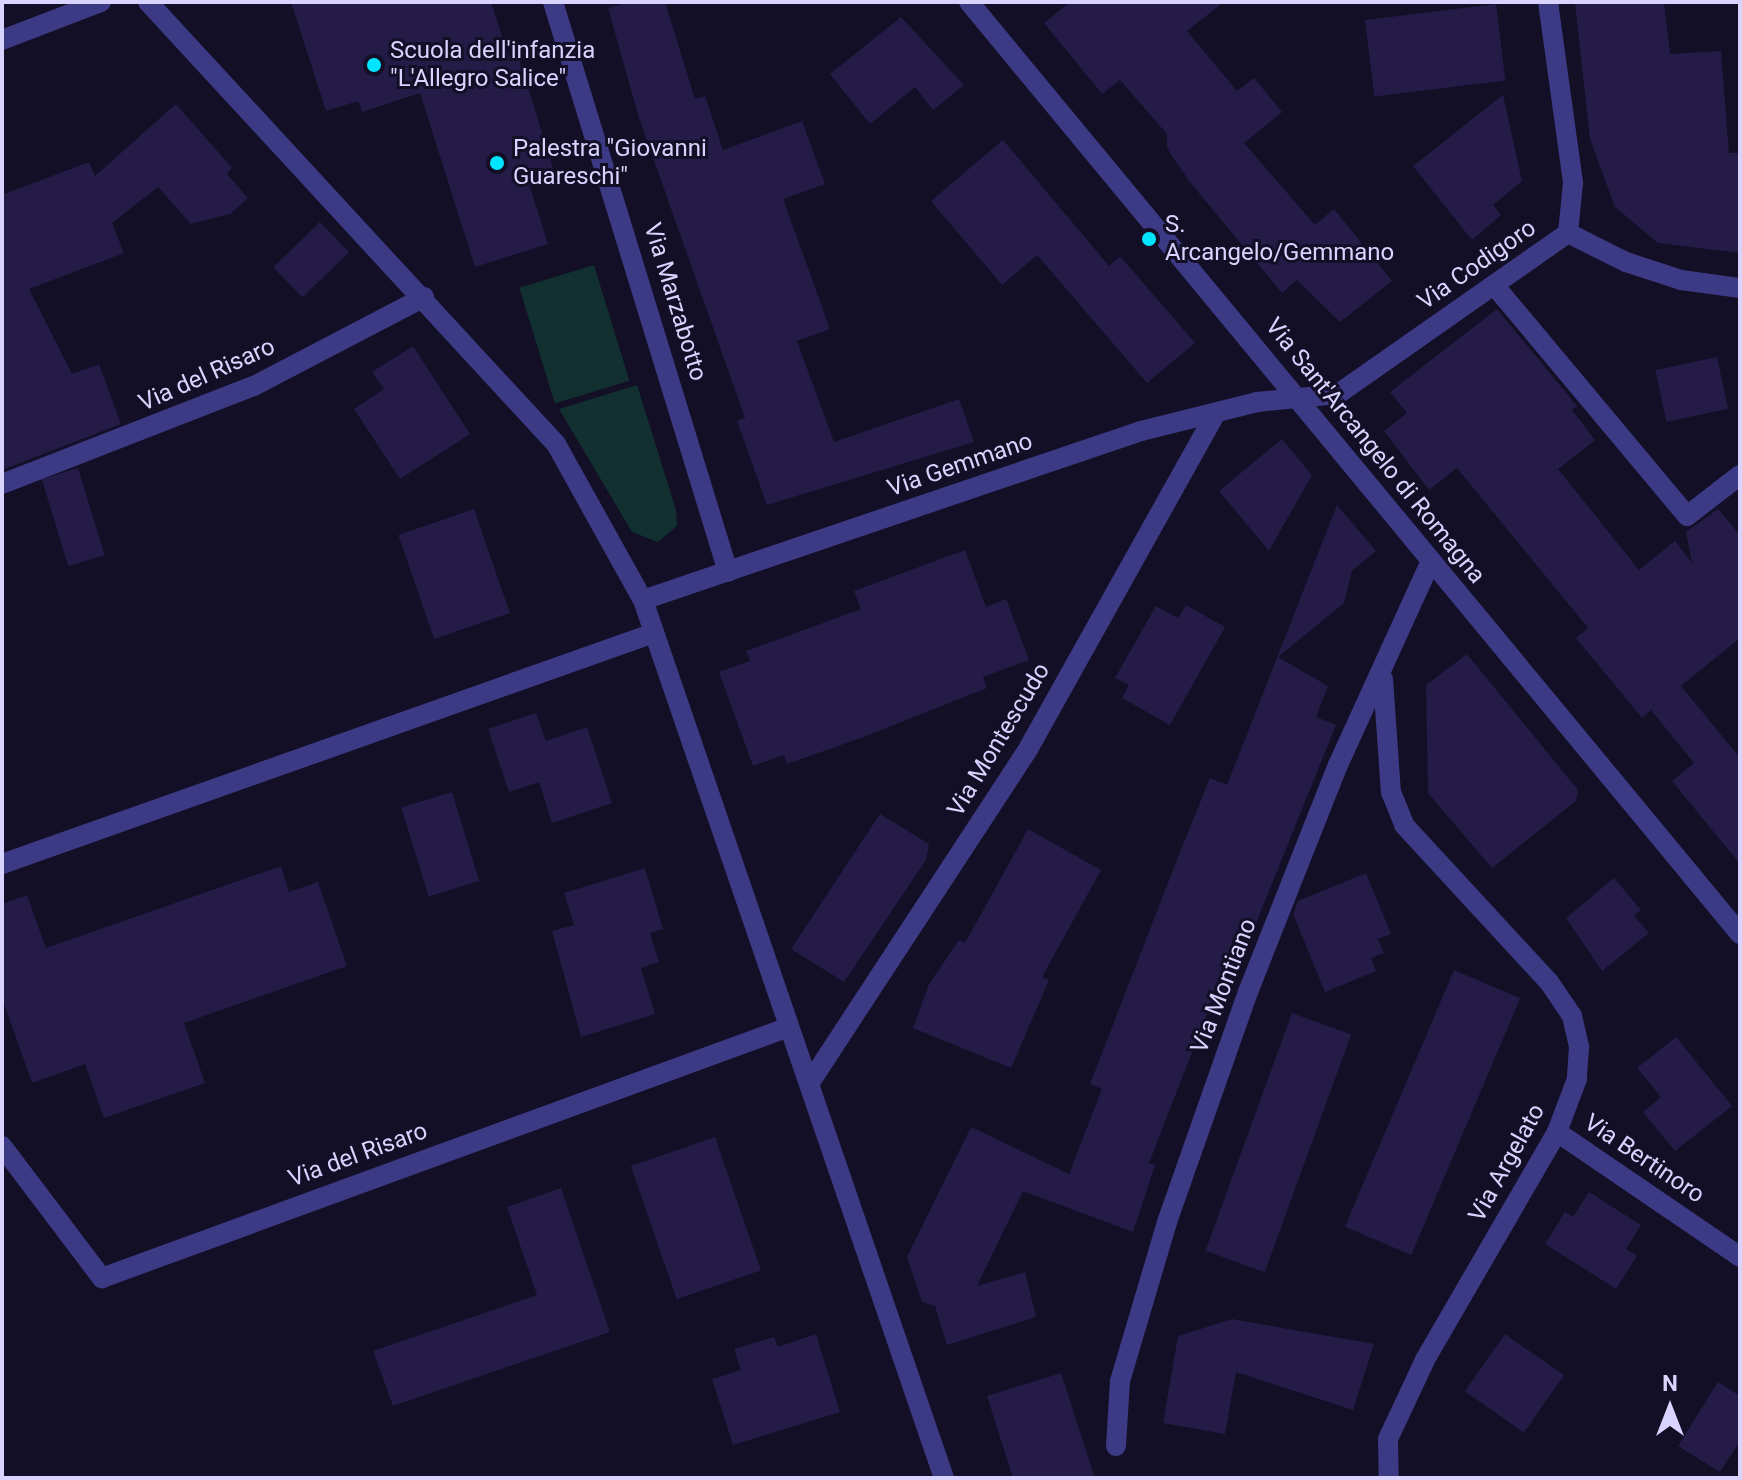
<!DOCTYPE html>
<style>
body{margin:0}
#map{position:relative;width:1742px;height:1480px;overflow:hidden;background:#130f26;font-family:Roboto,sans-serif}
div>[style]{position:absolute}
.green>*{inset:0;background:#12302f;transform-origin:0 0}
.building>*{inset:0;background:#241b47;transform-origin:0 0}
.service>*{height:20px;margin:-10px;padding:0 10px;transform-origin:10px;border-radius:10px;background:#3d3a85}
.minor>*{height:20px;margin:-10px;padding:0 10px;transform-origin:10px;border-radius:10px;background:#3d3a85}
.dots>*{width:22px;height:22px;translate:-50% -50%;box-sizing:border-box;border:4px solid #130f26;border-radius:50%}
span{translate:-50% -50%;white-space:nowrap;text-align:center;line-height:1.15;-webkit-text-stroke:6px #130f26;paint-order:stroke}
.poi-label{font-size:24px;color:#d9d4ff}
.left{translate:0 -50%;text-align:left}
.street-label{font-size:24px;color:#d9d4ff}
.frame{position:absolute;inset:0;border:4px solid #d9d4ff;pointer-events:none}
.north{position:absolute;left:1630px;top:1368px;width:80px;height:80px;-webkit-text-stroke:6px #130f26;paint-order:stroke;rotate:0deg;font-size:22px;font-weight:700;line-height:32px;text-align:center;color:#d9d4ff}
.north::after{content:'';display:block;margin:auto;width:28px;height:36px;background:#d9d4ff;clip-path:polygon(50% 0,100% 100%,50% 72%,0 100%)}
</style>
<div id="map">
<div class="green">
<div style="left:594px;top:265px;width:121px;height:78px;rotate:73deg"></div>
<div style="clip-path:polygon(637px 385px,676px 510px,677px 526px,658px 542px,632px 532px,559px 409px)"></div>
</div>
<div class="building">
<div style="clip-path:polygon(291px 2px,491px 2px,508px 55px,517px 52px,556px 178px,530px 187px,548px 244px,475px 267px,420px 93px,362px 112px,358px 101px,326px 111px)"></div>
<div style="clip-path:polygon(629px 2px,665px 2px,695px 99px,705px 96px,723px 150px,802px 121px,825px 184px,783px 199px,830px 329px,797px 341px,834px 442px,959px 399px,974px 442px,767px 505px,737px 421px,745px 418px,639px 118px,608px 8px)"></div>
<div style="clip-path:polygon(1070px 2px,1224px 2px,1187px 31px,1237px 91px,1254px 78px,1282px 112px,1244px 143px,1315px 225px,1334px 209px,1392px 281px,1340px 322px,1297px 280px,1282px 293px,1189px 181px,1167px 148px,1167px 134px,1120px 80px,1102px 94px,1044px 23px)"></div>
<div style="clip-path:polygon(1575px 2px,1664px 2px,1670px 54px,1721px 51px,1729px 153px,1740px 153px,1740px 253px,1658px 243px,1615px 207px,1590px 139px)"></div>
<div style="left:1496px;top:4px;width:77px;height:132px;rotate:83deg"></div>
<div style="clip-path:polygon(901px 17px,964px 85px,933px 110px,915px 87px,870px 124px,830px 74px)"></div>
<div style="clip-path:polygon(1503px 95px,1522px 181px,1493px 205px,1501px 215px,1472px 240px,1413px 166px)"></div>
<div style="clip-path:polygon(176px 104px,232px 168px,227px 174px,248px 198px,230px 214px,191px 224px,158px 187px,112px 223px,124px 253px,29px 289px,72px 374px,99px 364px,121px 424px,2px 470px,2px 195px,89px 162px,95px 176px)"></div>
<div style="clip-path:polygon(1003px 140px,1109px 266px,1120px 256px,1195px 343px,1147px 383px,1037px 255px,1002px 285px,931px 201px)"></div>
<div style="left:320px;top:222px;width:42px;height:65px;rotate:46deg"></div>
<div style="clip-path:polygon(1497px 309px,1577px 406px,1572px 410px,1595px 440px,1558px 469px,1639px 570px,1675px 541px,1692px 563px,1686px 532px,1718px 509px,1740px 535px,1740px 638px,1681px 686px,1740px 758px,1740px 864px,1672px 781px,1694px 763px,1651px 710px,1642px 718px,1576px 638px,1588px 628px,1457px 468px,1429px 490px,1384px 431px,1407px 413px,1390px 392px)"></div>
<div style="clip-path:polygon(413px 346px,470px 434px,400px 479px,354px 409px,384px 389px,372px 372px)"></div>
<div style="left:1717px;top:357px;width:53px;height:63px;rotate:78deg"></div>
<div style="clip-path:polygon(1282px 439px,1312px 475px,1269px 551px,1219px 491px)"></div>
<div style="left:78px;top:468px;width:91px;height:38px;rotate:73deg"></div>
<div style="clip-path:polygon(1337px 505px,1376px 551px,1352px 571px,1344px 603px,1278px 657px,1328px 686px,1316px 717px,1336px 725px,1223px 1005px,1212px 1001px,1149px 1163px,1155px 1165px,1133px 1232px,1023px 1191px,977px 1286px,1025px 1272px,1036px 1317px,947px 1345px,935px 1306px,922px 1302px,907px 1257px,971px 1127px,1069px 1174px,1102px 1089px,1090px 1084px,1178px 857px,1210px 778px,1227px 785px)"></div>
<div style="left:474px;top:509px;width:110px;height:80px;rotate:71deg"></div>
<div style="clip-path:polygon(965px 550px,986px 607px,1006px 599px,1029px 660px,983px 677px,987px 688px,861px 738px,787px 764px,784px 755px,753px 766px,719px 672px,750px 661px,746px 651px,861px 609px,854px 591px)"></div>
<div style="clip-path:polygon(1186px 605px,1225px 627px,1170px 725px,1122px 698px,1129px 685px,1115px 678px,1156px 606px,1178px 618px)"></div>
<div style="clip-path:polygon(1467px 654px,1578px 790px,1576px 801px,1492px 868px,1428px 793px,1426px 685px)"></div>
<div style="clip-path:polygon(536px 713px,546px 741px,587px 727px,612px 803px,552px 823px,539px 782px,509px 792px,488px 729px)"></div>
<div style="left:452px;top:792px;width:93px;height:53px;rotate:73deg"></div>
<div style="clip-path:polygon(880px 814px,929px 844px,926px 860px,844px 982px,791px 949px)"></div>
<div style="clip-path:polygon(1028px 829px,1101px 870px,1042px 977px,1049px 980px,1011px 1068px,913px 1028px,929px 984px,959px 940px,965px 943px)"></div>
<div style="clip-path:polygon(281px 866px,289px 892px,318px 882px,347px 966px,184px 1023px,205px 1083px,104px 1118px,85px 1064px,32px 1083px,2px 998px,2px 904px,27px 895px,46px 948px)"></div>
<div style="clip-path:polygon(645px 868px,663px 929px,650px 933px,659px 962px,641px 968px,655px 1014px,581px 1037px,552px 931px,574px 925px,564px 893px)"></div>
<div style="clip-path:polygon(1366px 873px,1391px 934px,1378px 939px,1384px 953px,1371px 958px,1376px 971px,1325px 992px,1293px 914px,1298px 901px)"></div>
<div style="clip-path:polygon(1614px 878px,1641px 910px,1634px 916px,1649px 933px,1602px 971px,1566px 918px)"></div>
<div style="left:1454px;top:970px;width:72px;height:279px;rotate:23deg"></div>
<div style="left:1292px;top:1013px;width:63px;height:253px;rotate:20deg"></div>
<div style="clip-path:polygon(1676px 1037px,1732px 1106px,1675px 1151px,1643px 1112px,1661px 1097px,1637px 1068px)"></div>
<div style="left:715px;top:1137px;width:141px;height:89px;rotate:71deg"></div>
<div style="clip-path:polygon(561px 1188px,610px 1332px,393px 1406px,373px 1351px,537px 1295px,507px 1207px)"></div>
<div style="clip-path:polygon(1589px 1192px,1641px 1225px,1626px 1249px,1637px 1256px,1616px 1289px,1545px 1244px,1565px 1212px,1573px 1217px)"></div>
<div style="clip-path:polygon(1232px 1319px,1374px 1344px,1353px 1410px,1236px 1372px,1225px 1434px,1163px 1423px,1178px 1336px)"></div>
<div style="clip-path:polygon(816px 1334px,840px 1412px,733px 1445px,712px 1379px,741px 1370px,734px 1349px,774px 1337px,778px 1347px)"></div>
<div style="left:1505px;top:1334px;width:72px;height:70px;rotate:35deg"></div>
<div style="clip-path:polygon(1061px 1373px,1095px 1478px,1013px 1478px,987px 1396px)"></div>
<div style="clip-path:polygon(1718px 1382px,1740px 1396px,1740px 1441px,1720px 1472px,1678px 1446px)"></div>
</div>
<div class="service">
<div style="left:2px;top:40px;width:106px;rotate:-21deg"></div>
</div>
<div class="minor">
<div style="left:148px;top:2px;width:602px;rotate:47.29deg"></div>
<div style="left:556px;top:444px;width:179px;rotate:60.9deg"></div>
<div style="left:643px;top:600px;width:928px;rotate:71.08deg"></div>
<div style="left:553px;top:2px;width:596px;rotate:72.93deg"></div>
<div style="left:969px;top:2px;width:1210px;rotate:50.4deg"></div>
<div style="left:1548px;top:2px;width:183px;rotate:82.1deg"></div>
<div style="left:1573px;top:183px;width:50px;rotate:95.7deg"></div>
<div style="left:1494px;top:285px;width:301px;rotate:50.1deg"></div>
<div style="left:1687px;top:516px;width:67px;rotate:-37.7deg"></div>
<div style="left:2px;top:484px;width:270px;rotate:-21.3deg"></div>
<div style="left:254px;top:386px;width:192px;rotate:-27.6deg"></div>
<div style="left:643px;top:600px;width:526px;rotate:-18.75deg"></div>
<div style="left:1141px;top:431px;width:120px;rotate:-14deg"></div>
<div style="left:1257px;top:402px;width:81px;rotate:-5.6deg"></div>
<div style="left:1338px;top:394px;width:281px;rotate:-35deg"></div>
<div style="left:1568px;top:233px;width:65px;rotate:26.6deg"></div>
<div style="left:1626px;top:262px;width:58px;rotate:18.1deg"></div>
<div style="left:1681px;top:280px;width:60px;rotate:7.7deg"></div>
<div style="left:1383px;top:679px;width:113px;rotate:86deg"></div>
<div style="left:1391px;top:792px;width:35px;rotate:68deg"></div>
<div style="left:1404px;top:825px;width:214px;rotate:47.3deg"></div>
<div style="left:1549px;top:982px;width:41px;rotate:55.9deg"></div>
<div style="left:1572px;top:1016px;width:32px;rotate:77deg"></div>
<div style="left:1579px;top:1047px;width:32px;rotate:94deg"></div>
<div style="left:1577px;top:1079px;width:57px;rotate:110.7deg"></div>
<div style="left:1557px;top:1132px;width:263px;rotate:120.1deg"></div>
<div style="left:1425px;top:1360px;width:87px;rotate:115.1deg"></div>
<div style="left:1388px;top:1439px;width:39px;rotate:89deg"></div>
<div style="left:2px;top:864px;width:692px;rotate:-19.51deg"></div>
<div style="left:809px;top:1084px;width:398px;rotate:-56.8deg"></div>
<div style="left:1027px;top:751px;width:387px;rotate:-60.8deg"></div>
<div style="left:1557px;top:1132px;width:222px;rotate:34.3deg"></div>
<div style="left:2px;top:1146px;width:166px;rotate:52.9deg"></div>
<div style="left:102px;top:1278px;width:731px;rotate:-20.07deg"></div>
<div style="left:1116px;top:1446px;width:65px;rotate:-86.5deg"></div>
<div style="left:1120px;top:1381px;width:166px;rotate:-73.5deg"></div>
<div style="left:1167px;top:1222px;width:244px;rotate:-70.6deg"></div>
<div style="left:1248px;top:992px;width:244px;rotate:-68.4deg"></div>
<div style="left:1338px;top:765px;width:224px;rotate:-65.5deg"></div>
</div>
<div class="dots">
<div style="left:374px;top:65px;background:#00e5ff"></div>
<div style="left:497px;top:163px;background:#00e5ff"></div>
<div style="left:1149px;top:239px;background:#00e5ff"></div>
</div>
<div class="poi-label">
<span class="left" style="left:390px;top:65px">Scuola dell'infanzia<br>"L'Allegro Salice"</span>
<span class="left" style="left:513px;top:163px">Palestra "Giovanni<br>Guareschi"</span>
<span class="left" style="left:1165px;top:239px">S.<br>Arcangelo/Gemmano</span>
</div>
<div class="street-label">
<span style="left:1477px;top:265px;rotate:-35deg">Via Codigoro</span>
<span style="left:675px;top:302px;rotate:73deg">Via Marzabotto</span>
<span style="left:207px;top:375px;rotate:-24deg">Via del Risaro</span>
<span style="left:1375px;top:451px;rotate:51deg">Via Sant'Arcangelo di Romagna</span>
<span style="left:960px;top:465px;rotate:-19deg">Via Gemmano</span>
<span style="left:999px;top:740px;rotate:-59deg">Via Montescudo</span>
<span style="left:1224px;top:986px;rotate:-69deg">Via Montiano</span>
<span style="left:358px;top:1155px;rotate:-20deg">Via del Risaro</span>
<span style="left:1644px;top:1159px;rotate:34deg">Via Bertinoro</span>
<span style="left:1507px;top:1163px;rotate:-61deg">Via Argelato</span>
</div>
<div class="frame"></div>
<div class="north">N</div>
</div>
